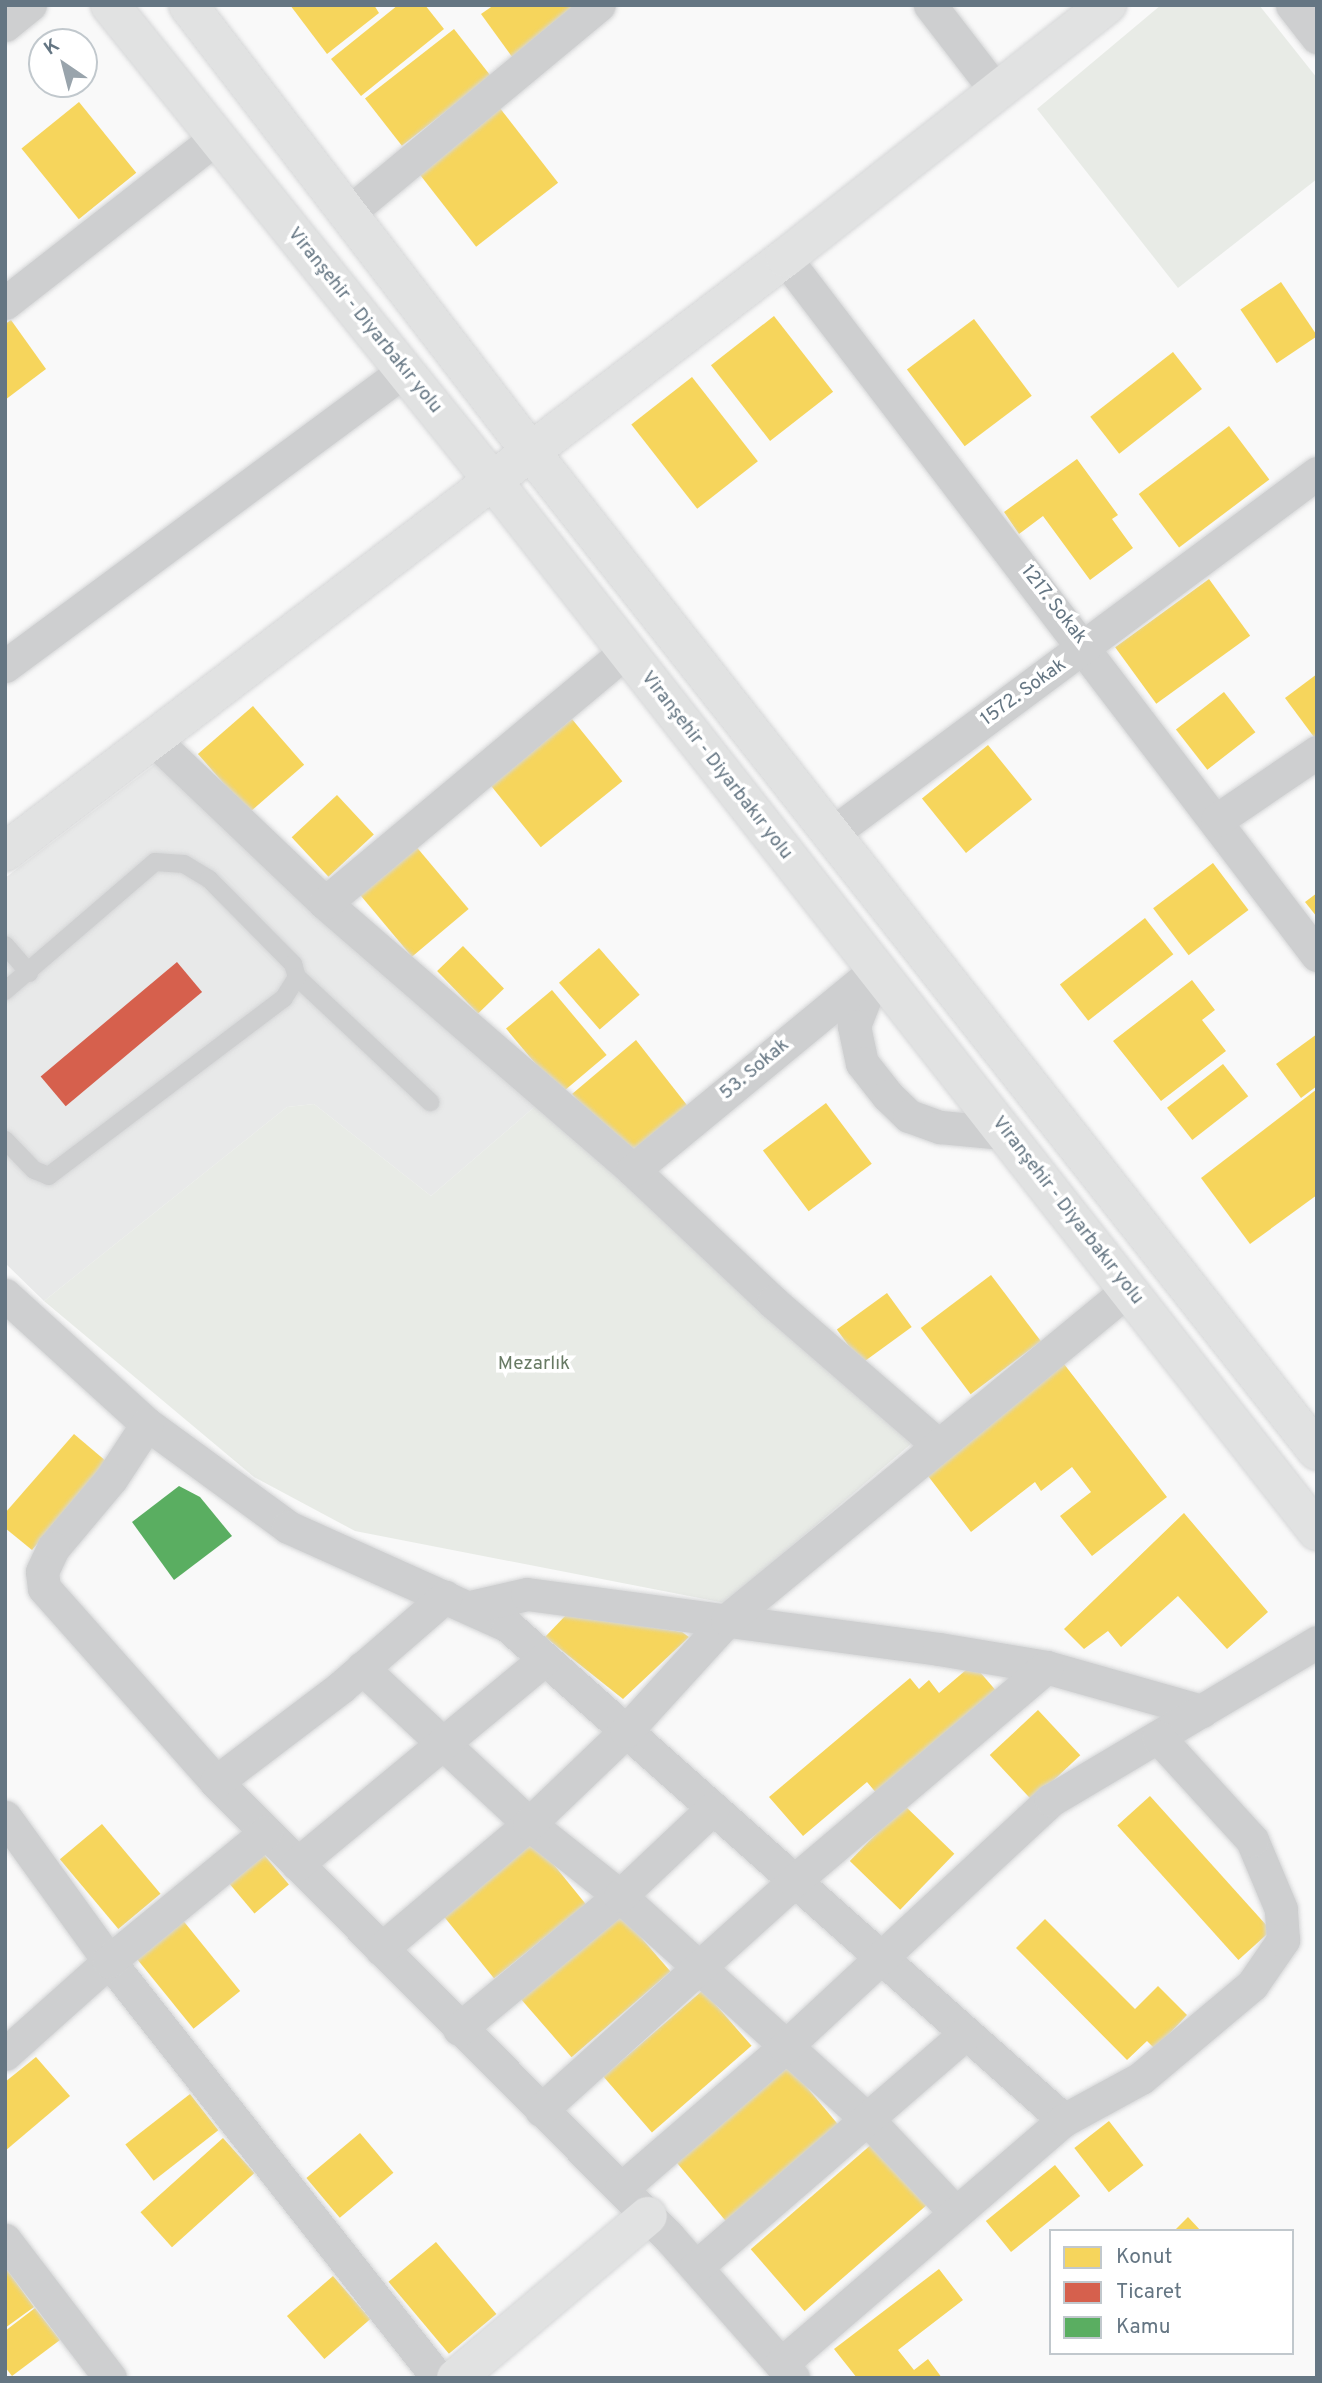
<!DOCTYPE html>
<meta charset="utf-8">
<style>
body{margin:0}
#map{position:relative;width:1322px;height:2383px;overflow:hidden;background:#f9f9f9;font-family:Overpass,sans-serif}
div>[style]{position:absolute}
.built>*{inset:0;background:#e8e9e9}
.green>*{inset:0;background:#e8ebe6}
.homes>*{inset:0;background:#f6d55c;transform-origin:0 0}
.shops>*{inset:0;background:#d6604d;transform-origin:0 0}
.public>*{inset:0;background:#5aae61}
.roads{filter:drop-shadow(0 0 2px #d5d6d7) drop-shadow(0 0 2px #d5d6d7)}
.lane>*{height:18px;margin:-9px;padding:0 9px;transform-origin:9px;border-radius:9px;background:#cecfd0}
.street>*{height:33px;margin:-16.5px;padding:0 16.5px;transform-origin:16.5px;border-radius:16.5px;background:#cecfd0}
.secondary>*{height:38px;margin:-19px;padding:0 19px;transform-origin:19px;border-radius:19px;background:#e1e2e2}
span{translate:-50% -50%;white-space:nowrap;text-align:center;line-height:1.15;-webkit-text-stroke:7px #fff;paint-order:stroke}
.street-label{font-size:19px;color:#657683}
.park-label{font-size:19px;color:#687a64}
.frame{position:absolute;inset:0;border:7px solid #657683;pointer-events:none}
.legend{position:absolute;left:1049px;top:2229px;width:245px;height:126px;box-sizing:border-box;background:#fff;border:2px solid #c1c8cd;margin:0;padding:9px 12px;list-style:none;font-size:21px;color:#657683}
.legend li{display:flex;align-items:center;gap:14px;height:35px}
.legend b{width:35px;border:2px solid #c1c8cd}
.north{position:absolute;left:28px;top:28px;width:70px;height:70px;box-sizing:border-box;background:#fff;border:2px solid #c1c8cd;border-radius:50%;rotate:325deg;font-size:19px;font-weight:700;line-height:28px;text-align:center;color:#657683}
.north::after{content:'';display:block;margin:auto;width:24px;height:32px;background:#99a4ac;clip-path:polygon(50% 0,100% 100%,50% 72%,0 100%)}
</style>
<div id="map">
<div class="built">
<div style="clip-path:polygon(158px 762px,539px 1103px,431px 1196px,314px 1104px,287px 1107px,44px 1301px,5px 1263px,5px 878px)"></div>
</div>
<div class="green">
<div style="clip-path:polygon(1161px 5px,1259px 5px,1317px 78px,1317px 179px,1178px 288px,1037px 109px)"></div>
<div style="clip-path:polygon(539px 1103px,912px 1443px,725px 1603px,355px 1531px,254px 1477px,44px 1301px,287px 1107px,314px 1104px,431px 1196px)"></div>
</div>
<div class="homes">
<div style="clip-path:polygon(290px 5px,374px 5px,379px 13px,327px 54px)"></div>
<div style="clip-path:polygon(398px 5px,425px 5px,444px 29px,361px 96px,331px 59px)"></div>
<div style="clip-path:polygon(494px 5px,584px 5px,515px 61px,481px 14px)"></div>
<div style="left:454px;top:29px;width:60px;height:113px;rotate:52deg"></div>
<div style="left:79px;top:102px;width:91px;height:74px;rotate:51deg"></div>
<div style="left:499px;top:107px;width:96px;height:104px;rotate:52deg"></div>
<div style="left:1281px;top:282px;width:65px;height:49px;rotate:56deg"></div>
<div style="left:774px;top:316px;width:96px;height:80px;rotate:52deg"></div>
<div style="left:974px;top:319px;width:96px;height:84px;rotate:53deg"></div>
<div style="clip-path:polygon(11px 320px,46px 369px,5px 400px,5px 324px)"></div>
<div style="left:1173px;top:352px;width:47px;height:105px;rotate:52deg"></div>
<div style="left:692px;top:377px;width:107px;height:77px;rotate:52deg"></div>
<div style="left:1229px;top:426px;width:67px;height:113px;rotate:53deg"></div>
<div style="clip-path:polygon(1077px 459px,1118px 515px,1112px 519px,1133px 548px,1090px 580px,1043px 516px,1019px 534px,1004px 512px)"></div>
<div style="left:1209px;top:579px;width:70px;height:116px;rotate:54deg"></div>
<div style="clip-path:polygon(1317px 674px,1317px 736px,1314px 737px,1285px 698px)"></div>
<div style="left:1224px;top:692px;width:51px;height:61px;rotate:52deg"></div>
<div style="left:253px;top:706px;width:78px;height:73px;rotate:49deg"></div>
<div style="left:572px;top:719px;width:80px;height:105px;rotate:51deg"></div>
<div style="left:988px;top:745px;width:70px;height:85px;rotate:51deg"></div>
<div style="left:337px;top:795px;width:54px;height:62px;rotate:47deg"></div>
<div style="left:414px;top:844px;width:85px;height:74px;rotate:50deg"></div>
<div style="left:1213px;top:863px;width:59px;height:75px;rotate:53deg"></div>
<div style="clip-path:polygon(1317px 893px,1317px 917px,1305px 902px)"></div>
<div style="left:1145px;top:918px;width:46px;height:108px;rotate:52deg"></div>
<div style="left:463px;top:946px;width:59px;height:36px;rotate:46deg"></div>
<div style="left:599px;top:948px;width:62px;height:53px;rotate:49deg"></div>
<div style="clip-path:polygon(1192px 980px,1215px 1010px,1202px 1020px,1226px 1051px,1161px 1101px,1113px 1041px)"></div>
<div style="left:552px;top:990px;width:85px;height:60px;rotate:50deg"></div>
<div style="clip-path:polygon(1317px 1034px,1317px 1086px,1301px 1098px,1276px 1064px)"></div>
<div style="clip-path:polygon(636px 1040px,690px 1109px,637px 1150px,625px 1152px,572px 1094px)"></div>
<div style="left:1223px;top:1064px;width:41px;height:71px;rotate:52deg"></div>
<div style="clip-path:polygon(1317px 1089px,1317px 1195px,1250px 1244px,1201px 1178px)"></div>
<div style="left:826px;top:1103px;width:76px;height:79px;rotate:53deg"></div>
<div style="left:991px;top:1275px;width:83px;height:88px;rotate:53deg"></div>
<div style="left:887px;top:1293px;width:42px;height:62px;rotate:54deg"></div>
<div style="clip-path:polygon(1064px 1364px,1167px 1497px,1092px 1556px,1060px 1516px,1091px 1492px,1072px 1467px,1041px 1491px,1035px 1482px,971px 1532px,925px 1472px)"></div>
<div style="clip-path:polygon(74px 1434px,107px 1462px,32px 1550px,5px 1528px,5px 1513px)"></div>
<div style="clip-path:polygon(1184px 1513px,1268px 1612px,1227px 1649px,1178px 1596px,1121px 1647px,1108px 1631px,1084px 1649px,1064px 1629px)"></div>
<div style="clip-path:polygon(567px 1614px,682px 1632px,689px 1637px,623px 1699px,545px 1637px)"></div>
<div style="clip-path:polygon(973px 1664px,998px 1693px,878px 1795px,867px 1782px,803px 1836px,769px 1797px,910px 1678px,919px 1689px,929px 1680px,939px 1693px)"></div>
<div style="left:1038px;top:1710px;width:62px;height:66px;rotate:47deg"></div>
<div style="left:1150px;top:1796px;width:181px;height:44px;rotate:48deg"></div>
<div style="left:904px;top:1805px;width:70px;height:78px;rotate:44deg"></div>
<div style="left:102px;top:1824px;width:91px;height:55px;rotate:50deg"></div>
<div style="left:533px;top:1839px;width:84px;height:118px;rotate:51deg"></div>
<div style="left:260px;top:1850px;width:45px;height:45px;rotate:50deg"></div>
<div style="left:618px;top:1911px;width:80px;height:131px;rotate:49deg"></div>
<div style="left:181px;top:1918px;width:94px;height:60px;rotate:51deg"></div>
<div style="clip-path:polygon(1045px 1919px,1135px 2009px,1158px 1986px,1187px 2015px,1155px 2049px,1147px 2041px,1127px 2060px,1016px 1948px)"></div>
<div style="left:703px;top:1990px;width:74px;height:132px;rotate:49deg"></div>
<div style="clip-path:polygon(36px 2057px,70px 2096px,5px 2151px,5px 2082px)"></div>
<div style="left:789px;top:2066px;width:79px;height:148px;rotate:50deg"></div>
<div style="left:190px;top:2094px;width:46px;height:82px;rotate:52deg"></div>
<div style="left:1109px;top:2121px;width:56px;height:44px;rotate:52deg"></div>
<div style="left:360px;top:2133px;width:52px;height:70px;rotate:50deg"></div>
<div style="left:223px;top:2138px;width:47px;height:111px;rotate:48deg"></div>
<div style="left:873px;top:2143px;width:82px;height:162px;rotate:49deg"></div>
<div style="left:1055px;top:2165px;width:40px;height:89px;rotate:51deg"></div>
<div style="clip-path:polygon(1188px 2217px,1201px 2231px,1174px 2231px)"></div>
<div style="left:436px;top:2242px;width:94px;height:62px;rotate:50deg"></div>
<div style="clip-path:polygon(5px 2267px,34px 2307px,5px 2328px)"></div>
<div style="clip-path:polygon(939px 2269px,963px 2300px,898px 2350px,914px 2370px,928px 2359px,942px 2378px,857px 2378px,834px 2349px)"></div>
<div style="left:333px;top:2276px;width:57px;height:61px;rotate:49deg"></div>
<div style="clip-path:polygon(35px 2308px,60px 2340px,12px 2376px,5px 2367px,5px 2331px)"></div>
</div>
<div class="shops">
<div style="left:177px;top:962px;width:39px;height:178px;rotate:50deg"></div>
</div>
<div class="public">
<div style="clip-path:polygon(179px 1486px,200px 1497px,232px 1536px,174px 1580px,132px 1522px)"></div>
</div>
<div class="roads">
<div class="lane">
<div style="left:5px;top:945px;width:37px;rotate:49deg"></div>
<div style="left:297px;top:977px;width:183px;rotate:43.2deg"></div>
<div style="left:5px;top:991px;width:198px;rotate:-40.7deg"></div>
<div style="left:155px;top:862px;width:29px;rotate:4deg"></div>
<div style="left:184px;top:864px;width:29px;rotate:31deg"></div>
<div style="left:209px;top:879px;width:120px;rotate:45.3deg"></div>
<div style="left:293px;top:964px;width:14px;rotate:73deg"></div>
<div style="left:297px;top:977px;width:25px;rotate:122deg"></div>
<div style="left:284px;top:998px;width:295px;rotate:142.9deg"></div>
<div style="left:49px;top:1176px;width:16px;rotate:-158deg"></div>
<div style="left:34px;top:1170px;width:42px;rotate:-134deg"></div>
</div>
<div class="street">
<div style="left:930px;top:5px;width:110px;rotate:52.4deg"></div>
<div style="left:1292px;top:5px;width:41px;rotate:52deg"></div>
<div style="left:5px;top:25px;width:32px;rotate:-39deg"></div>
<div style="left:347px;top:214px;width:327px;rotate:-39.7deg"></div>
<div style="left:785px;top:258px;width:877px;rotate:52.65deg"></div>
<div style="left:5px;top:303px;width:268px;rotate:-38deg"></div>
<div style="left:5px;top:666px;width:496px;rotate:-36.5deg"></div>
<div style="left:154px;top:740px;width:236px;rotate:43.6deg"></div>
<div style="left:325px;top:903px;width:408px;rotate:40.9deg"></div>
<div style="left:633px;top:1170px;width:192px;rotate:43.3deg"></div>
<div style="left:773px;top:1302px;width:217px;rotate:40.9deg"></div>
<div style="left:1217px;top:820px;width:121px;rotate:-34.2deg"></div>
<div style="left:830px;top:835px;width:607px;rotate:-36.62deg"></div>
<div style="left:325px;top:903px;width:393px;rotate:-39.9deg"></div>
<div style="left:875px;top:972px;width:58px;rotate:111.3deg"></div>
<div style="left:854px;top:1026px;width:38px;rotate:78deg"></div>
<div style="left:862px;top:1063px;width:42px;rotate:51.8deg"></div>
<div style="left:888px;top:1096px;width:29px;rotate:44deg"></div>
<div style="left:909px;top:1116px;width:33px;rotate:20deg"></div>
<div style="left:940px;top:1127px;width:64px;rotate:5.4deg"></div>
<div style="left:633px;top:1170px;width:315px;rotate:-39.5deg"></div>
<div style="left:5px;top:1295px;width:192px;rotate:42.3deg"></div>
<div style="left:147px;top:1424px;width:175px;rotate:36.1deg"></div>
<div style="left:288px;top:1527px;width:241px;rotate:24.2deg"></div>
<div style="left:508px;top:1626px;width:744px;rotate:41.62deg"></div>
<div style="left:147px;top:1424px;width:66px;rotate:123.2deg"></div>
<div style="left:111px;top:1479px;width:90px;rotate:130deg"></div>
<div style="left:53px;top:1548px;width:26px;rotate:115deg"></div>
<div style="left:42px;top:1572px;width:16px;rotate:83deg"></div>
<div style="left:44px;top:1588px;width:259px;rotate:48.4deg"></div>
<div style="left:216px;top:1782px;width:641px;rotate:45.13deg"></div>
<div style="left:668px;top:2236px;width:189px;rotate:48.6deg"></div>
<div style="left:470px;top:1607px;width:58px;rotate:-12.8deg"></div>
<div style="left:527px;top:1594px;width:416px;rotate:7.6deg"></div>
<div style="left:939px;top:1649px;width:109px;rotate:9.5deg"></div>
<div style="left:1046px;top:1667px;width:162px;rotate:15.8deg"></div>
<div style="left:362px;top:1668px;width:229px;rotate:43deg"></div>
<div style="left:529px;top:1824px;width:116px;rotate:38.4deg"></div>
<div style="left:620px;top:1896px;width:336px;rotate:42.1deg"></div>
<div style="left:869px;top:2121px;width:124px;rotate:46.6deg"></div>
<div style="left:216px;top:1782px;width:157px;rotate:-37.2deg"></div>
<div style="left:341px;top:1687px;width:138px;rotate:-40.9deg"></div>
<div style="left:5px;top:1817px;width:178px;rotate:54.2deg"></div>
<div style="left:109px;top:1961px;width:531px;rotate:51.73deg"></div>
<div style="left:297px;top:1864px;width:322px;rotate:-39.6deg"></div>
<div style="left:381px;top:1949px;width:194px;rotate:-40.2deg"></div>
<div style="left:529px;top:1824px;width:134px;rotate:-43.8deg"></div>
<div style="left:626px;top:1731px;width:150px;rotate:-47.7deg"></div>
<div style="left:727px;top:1620px;width:521px;rotate:-39.47deg"></div>
<div style="left:459px;top:2029px;width:209px;rotate:-39.6deg"></div>
<div style="left:620px;top:1896px;width:128px;rotate:-43.4deg"></div>
<div style="left:5px;top:2054px;width:140px;rotate:-41.8deg"></div>
<div style="left:109px;top:1961px;width:203px;rotate:-39.4deg"></div>
<div style="left:541px;top:2110px;width:341px;rotate:-42.1deg"></div>
<div style="left:794px;top:1881px;width:331px;rotate:-40.3deg"></div>
<div style="left:621px;top:2189px;width:217px;rotate:-40.9deg"></div>
<div style="left:785px;top:2047px;width:363px;rotate:-42.9deg"></div>
<div style="left:1051px;top:1800px;width:309px;rotate:-30.7deg"></div>
<div style="left:5px;top:2240px;width:173px;rotate:52.7deg"></div>
<div style="left:696px;top:2267px;width:357px;rotate:-40.9deg"></div>
<div style="left:781px;top:2364px;width:374px;rotate:-40.8deg"></div>
<div style="left:1064px;top:2120px;width:88px;rotate:-28.6deg"></div>
<div style="left:1141px;top:2078px;width:145px;rotate:-40deg"></div>
<div style="left:1252px;top:1985px;width:55px;rotate:-55.4deg"></div>
<div style="left:1283px;top:1940px;width:31px;rotate:-94deg"></div>
<div style="left:1281px;top:1909px;width:75px;rotate:-112.8deg"></div>
<div style="left:1252px;top:1840px;width:139px;rotate:-132.4deg"></div>
</div>
<div class="secondary">
<div style="left:110px;top:5px;width:611px;rotate:51.18deg"></div>
<div style="left:493px;top:481px;width:1335px;rotate:51.88deg"></div>
<div style="left:188px;top:5px;width:563px;rotate:52.5deg"></div>
<div style="left:531px;top:452px;width:1271px;rotate:51.8deg"></div>
<div style="left:5px;top:852px;width:980px;rotate:-37.29deg"></div>
<div style="left:785px;top:258px;width:410px;rotate:-38.2deg"></div>
<div style="left:456px;top:2378px;width:251px;rotate:-40.2deg"></div>
</div>
</div>
<div class="street-label">
<span style="left:364px;top:321px;rotate:51deg">Viranşehir - Diyarbakır yolu</span>
<span style="left:1053px;top:605px;rotate:52deg">1217. Sokak</span>
<span style="left:1024px;top:693px;rotate:-36deg">1572. Sokak</span>
<span style="left:716px;top:766px;rotate:52deg">Viranşehir - Diyarbakır yolu</span>
<span style="left:755px;top:1070px;rotate:-40deg">53. Sokak</span>
<span style="left:1067px;top:1211px;rotate:52deg">Viranşehir - Diyarbakır yolu</span>
</div>
<div class="park-label">
<span style="left:534px;top:1365px">Mezarlık</span>
</div>
<div class="frame"></div>
<ul class="legend">
<li><b style="height:19px;background:#f6d55c"></b>Konut</li>
<li><b style="height:19px;background:#d6604d"></b>Ticaret</li>
<li><b style="height:19px;background:#5aae61"></b>Kamu</li>
</ul>
<div class="north">K</div>
</div>
